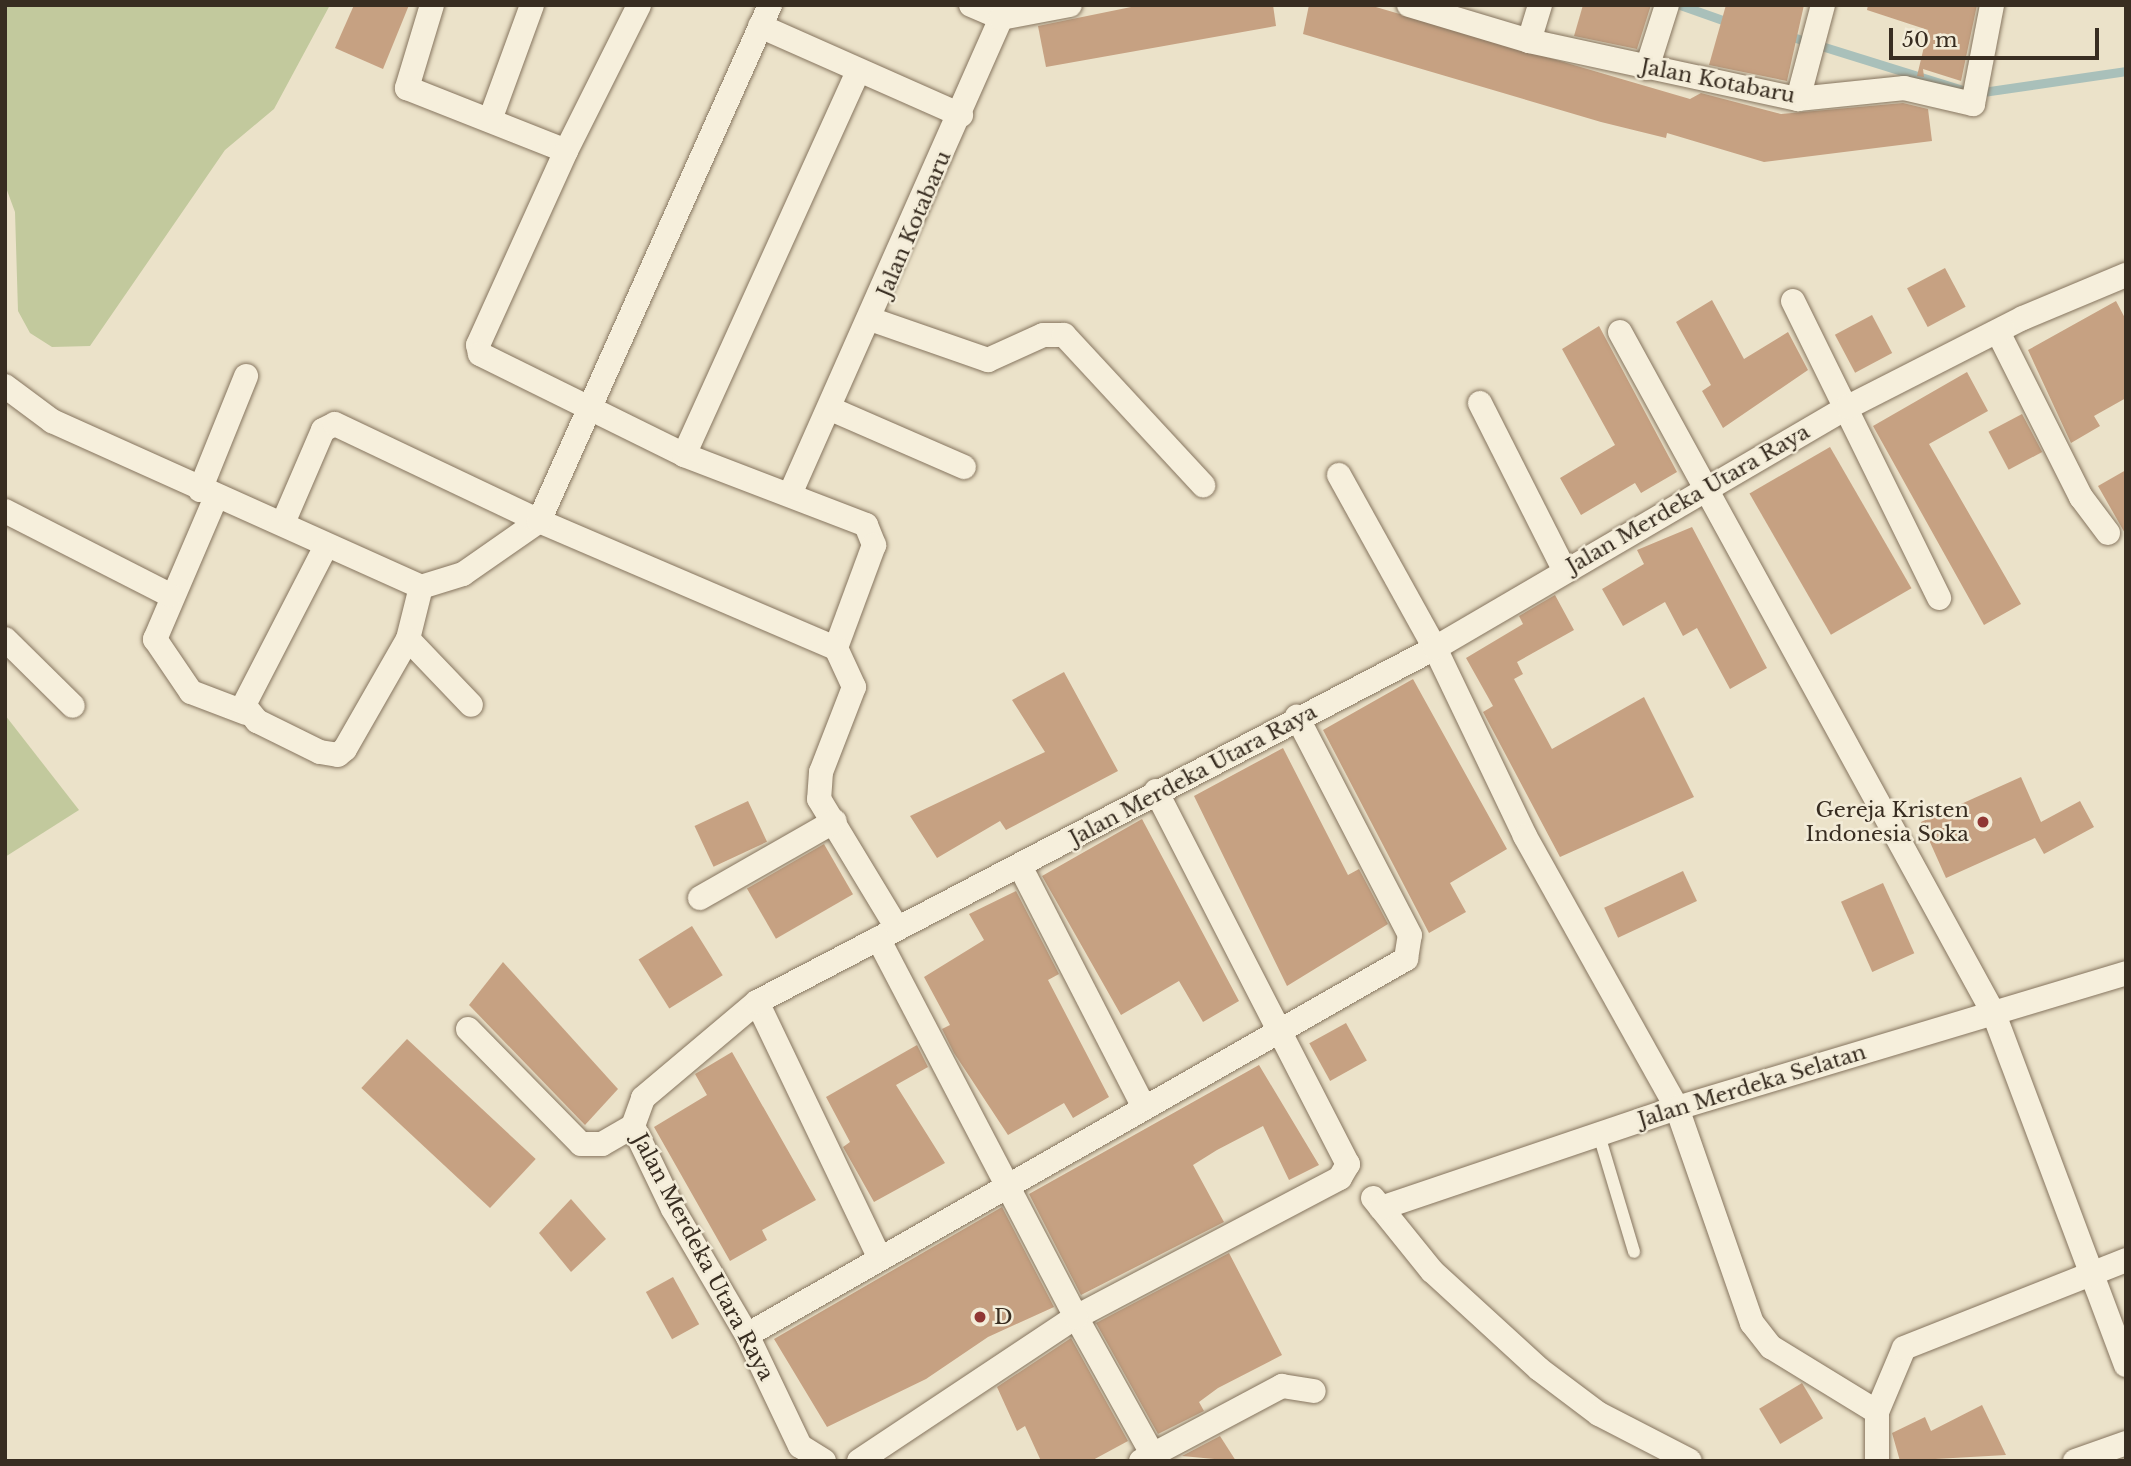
<!DOCTYPE html>
<style>
body{margin:0}
#map{position:relative;width:2131px;height:1466px;overflow:hidden;background:#ebe2c9;font-family:"Libre Baskerville",serif}
div>[style]{position:absolute}
.green>*{inset:0;background:#c2c99d}
.stream>*{height:9px;margin:-4.5px;padding:0 4.5px;transform-origin:4.5px;border-radius:4.5px;background:#a9c0ba}
.building>*{inset:0;background:#c6a182;transform-origin:0 0}
.roads{filter:drop-shadow(0 0 2px #86755f) drop-shadow(0 0 2px #86755f)}
.service>*{height:12px;margin:-6px;padding:0 6px;transform-origin:6px;border-radius:6px;background:#f6efdc}
.minor>*{height:24px;margin:-12px;padding:0 12px;transform-origin:12px;border-radius:12px;background:#f6efdc}
.dots>*{width:19px;height:19px;translate:-50% -50%;box-sizing:border-box;border:4px solid #f3ecd8;border-radius:50%}
span{translate:-50% -50%;white-space:nowrap;text-align:center;line-height:1.15;-webkit-text-stroke:5px #f3ecd8;paint-order:stroke}
.street-label{font-size:21px;color:#382d21}
.poi-label{font-size:21px;color:#382d21}
.right{translate:-100% -50%;text-align:right}
.left{translate:0 -50%;text-align:left}
.frame{position:absolute;inset:0;border:7px solid #382d21;pointer-events:none}
.scale{position:absolute;left:1889px;top:28px;width:210px;height:32px;box-sizing:border-box;border:4px solid #382d21;border-top:0;padding-left:9px;font-size:21px;line-height:24px;white-space:nowrap;color:#382d21;-webkit-text-stroke:5px #f3ecd8;paint-order:stroke}
</style>
<div id="map">
<div class="green">
<div style="clip-path:polygon(5px 5px,330px 5px,274px 109px,225px 150px,90px 346px,52px 347px,30px 333px,18px 311px,15px 212px,5px 185px)"></div>
<div style="clip-path:polygon(5px 715px,79px 810px,5px 857px)"></div>
</div>
<div class="stream">
<div style="left:1680px;top:5px;width:54px;rotate:19.4deg"></div>
<div style="left:1786px;top:35px;width:185px;rotate:17.3deg"></div>
<div style="left:1976px;top:93px;width:152px;rotate:-8.3deg"></div>
</div>
<div class="building">
<div style="clip-path:polygon(354px 5px,409px 5px,383px 69px,335px 48px)"></div>
<div style="clip-path:polygon(1141px 5px,1273px 5px,1276px 26px,1046px 67px,1038px 26px)"></div>
<div style="clip-path:polygon(1309px 5px,1369px 5px,1690px 99px,1701px 93px,1781px 114px,1903px 103px,1928px 109px,1932px 141px,1764px 162px,1667px 133px,1666px 138px,1601px 122px,1303px 34px)"></div>
<div style="clip-path:polygon(1583px 5px,1651px 5px,1637px 49px,1574px 36px)"></div>
<div style="clip-path:polygon(1726px 5px,1804px 5px,1787px 81px,1709px 65px)"></div>
<div style="clip-path:polygon(1868px 5px,1977px 5px,1961px 81px,1923px 69px,1924px 77px,1917px 76px,1928px 30px,1867px 10px)"></div>
<div style="left:1945px;top:268px;width:44px;height:43px;rotate:62deg"></div>
<div style="clip-path:polygon(1712px 300px,1744px 359px,1788px 332px,1808px 370px,1723px 428px,1702px 391px,1711px 385px,1676px 322px)"></div>
<div style="clip-path:polygon(2116px 301px,2126px 320px,2126px 398px,2094px 416px,2100px 426px,2071px 443px,2028px 350px)"></div>
<div style="left:1872px;top:315px;width:43px;height:42px;rotate:62deg"></div>
<div style="clip-path:polygon(1599px 326px,1677px 472px,1641px 493px,1635px 483px,1581px 515px,1560px 478px,1615px 445px,1562px 349px)"></div>
<div style="clip-path:polygon(1967px 372px,1988px 411px,1929px 444px,2021px 604px,1984px 625px,1873px 426px)"></div>
<div style="left:2022px;top:414px;width:43px;height:38px;rotate:62deg"></div>
<div style="left:1830px;top:447px;width:163px;height:93px;rotate:60deg"></div>
<div style="clip-path:polygon(2126px 470px,2126px 535px,2098px 486px)"></div>
<div style="clip-path:polygon(1692px 527px,1767px 668px,1730px 689px,1697px 628px,1683px 636px,1665px 602px,1623px 626px,1602px 589px,1644px 564px,1637px 550px)"></div>
<div style="clip-path:polygon(1555px 595px,1574px 630px,1517px 662px,1523px 674px,1514px 679px,1552px 749px,1644px 697px,1694px 797px,1560px 857px,1483px 712px,1493px 706px,1466px 658px,1523px 624px,1519px 616px)"></div>
<div style="clip-path:polygon(1064px 672px,1118px 771px,1006px 830px,1000px 821px,937px 858px,910px 816px,1045px 752px,1012px 700px)"></div>
<div style="clip-path:polygon(1413px 679px,1507px 849px,1450px 883px,1466px 912px,1429px 933px,1323px 730px)"></div>
<div style="clip-path:polygon(1283px 748px,1348px 875px,1359px 869px,1388px 924px,1287px 986px,1194px 796px)"></div>
<div style="clip-path:polygon(2021px 777px,2041px 822px,2080px 801px,2094px 827px,2044px 854px,2035px 838px,1946px 878px,1921px 822px)"></div>
<div style="left:748px;top:801px;width:45px;height:59px;rotate:65deg"></div>
<div style="clip-path:polygon(1142px 819px,1239px 1001px,1203px 1022px,1179px 981px,1121px 1015px,1042px 876px)"></div>
<div style="left:824px;top:844px;width:58px;height:89px;rotate:60deg"></div>
<div style="left:1683px;top:871px;width:33px;height:87px;rotate:65deg"></div>
<div style="left:1883px;top:883px;width:77px;height:46px;rotate:66deg"></div>
<div style="clip-path:polygon(1016px 891px,1059px 974px,1048px 980px,1109px 1097px,1073px 1118px,1064px 1103px,1008px 1135px,954px 1053px,942px 1029px,950px 1025px,924px 977px,984px 940px,969px 914px)"></div>
<div style="left:692px;top:926px;width:58px;height:63px;rotate:58deg"></div>
<div style="clip-path:polygon(503px 962px,618px 1089px,585px 1125px,469px 1005px)"></div>
<div style="left:1346px;top:1023px;width:43px;height:42px;rotate:61deg"></div>
<div style="left:407px;top:1039px;width:176px;height:67px;rotate:43deg"></div>
<div style="clip-path:polygon(917px 1045px,928px 1067px,896px 1085px,945px 1163px,874px 1202px,843px 1147px,850px 1142px,826px 1097px)"></div>
<div style="clip-path:polygon(732px 1052px,816px 1200px,762px 1230px,767px 1240px,730px 1261px,654px 1127px,707px 1095px,695px 1074px)"></div>
<div style="clip-path:polygon(1259px 1065px,1319px 1165px,1289px 1180px,1263px 1126px,1217px 1150px,1193px 1165px,1224px 1222px,1081px 1295px,1029px 1194px)"></div>
<div style="clip-path:polygon(571px 1199px,606px 1239px,571px 1272px,539px 1233px)"></div>
<div style="clip-path:polygon(1002px 1207px,1054px 1307px,988px 1337px,926px 1379px,827px 1427px,774px 1339px)"></div>
<div style="clip-path:polygon(1229px 1253px,1282px 1355px,1218px 1388px,1199px 1402px,1204px 1411px,1158px 1434px,1096px 1323px)"></div>
<div style="left:673px;top:1277px;width:54px;height:31px;rotate:61deg"></div>
<div style="clip-path:polygon(1071px 1338px,1128px 1441px,1091px 1461px,1041px 1461px,1025px 1426px,1017px 1431px,997px 1387px)"></div>
<div style="left:1802px;top:1383px;width:41px;height:50px;rotate:59deg"></div>
<div style="clip-path:polygon(1982px 1405px,2006px 1455px,1900px 1461px,1892px 1433px,1925px 1417px,1931px 1431px)"></div>
<div style="clip-path:polygon(1220px 1436px,1236px 1461px,1182px 1456px)"></div>
</div>
<div class="roads">
<div class="service">
<div style="left:1599px;top:1135px;width:122px;rotate:73.3deg"></div>
</div>
<div class="minor">
<div style="left:432px;top:5px;width:87px;rotate:106.8deg"></div>
<div style="left:407px;top:88px;width:171px;rotate:21.6deg"></div>
<div style="left:566px;top:151px;width:213px;rotate:114.4deg"></div>
<div style="left:478px;top:345px;width:9px;rotate:77deg"></div>
<div style="left:480px;top:354px;width:228px;rotate:26.3deg"></div>
<div style="left:684px;top:455px;width:195px;rotate:21deg"></div>
<div style="left:866px;top:525px;width:22px;rotate:68deg"></div>
<div style="left:874px;top:545px;width:110px;rotate:110.3deg"></div>
<div style="left:971px;top:5px;width:33px;rotate:23deg"></div>
<div style="left:1409px;top:5px;width:125px;rotate:16.7deg"></div>
<div style="left:1529px;top:41px;width:275px;rotate:12.2deg"></div>
<div style="left:1798px;top:99px;width:107px;rotate:-5.9deg"></div>
<div style="left:1904px;top:88px;width:71px;rotate:13.1deg"></div>
<div style="left:1973px;top:104px;width:101px;rotate:-79.1deg"></div>
<div style="left:760px;top:26px;width:220px;rotate:23.9deg"></div>
<div style="left:1529px;top:41px;width:38px;rotate:-73deg"></div>
<div style="left:1647px;top:68px;width:66px;rotate:-72.4deg"></div>
<div style="left:1798px;top:99px;width:97px;rotate:-75.1deg"></div>
<div style="left:490px;top:120px;width:122px;rotate:-69.9deg"></div>
<div style="left:566px;top:151px;width:163px;rotate:-63.4deg"></div>
<div style="left:1793px;top:301px;width:331px;rotate:63.8deg"></div>
<div style="left:873px;top:320px;width:122px;rotate:19.2deg"></div>
<div style="left:988px;top:360px;width:60px;rotate:-24.4deg"></div>
<div style="left:1043px;top:335px;width:21px"></div>
<div style="left:1064px;top:335px;width:205px;rotate:47.2deg"></div>
<div style="left:1620px;top:332px;width:778px;rotate:61.26deg"></div>
<div style="left:1994px;top:1014px;width:375px;rotate:69.4deg"></div>
<div style="left:1998px;top:332px;width:185px;rotate:63.3deg"></div>
<div style="left:2081px;top:497px;width:45px;rotate:53.1deg"></div>
<div style="left:5px;top:386px;width:59px;rotate:36.7deg"></div>
<div style="left:52px;top:421px;width:405px;rotate:24.2deg"></div>
<div style="left:421px;top:587px;width:44px;rotate:-17.2deg"></div>
<div style="left:463px;top:574px;width:93px;rotate:-34.9deg"></div>
<div style="left:539px;top:521px;width:323px;rotate:23.2deg"></div>
<div style="left:836px;top:648px;width:43px;rotate:65.2deg"></div>
<div style="left:854px;top:687px;width:91px;rotate:111.2deg"></div>
<div style="left:821px;top:772px;width:27px;rotate:94deg"></div>
<div style="left:819px;top:799px;width:151px;rotate:58.8deg"></div>
<div style="left:1480px;top:403px;width:188px;rotate:63.2deg"></div>
<div style="left:831px;top:409px;width:145px;rotate:23.6deg"></div>
<div style="left:684px;top:455px;width:421px;rotate:-65.6deg"></div>
<div style="left:1339px;top:475px;width:198px;rotate:61deg"></div>
<div style="left:1435px;top:648px;width:208px;rotate:64.4deg"></div>
<div style="left:1525px;top:836px;width:312px;rotate:60.8deg"></div>
<div style="left:1677px;top:1108px;width:228px;rotate:70.8deg"></div>
<div style="left:1752px;top:1323px;width:31px;rotate:52deg"></div>
<div style="left:1771px;top:1347px;width:124px;rotate:31.5deg"></div>
<div style="left:200px;top:490px;width:123px;rotate:-68deg"></div>
<div style="left:791px;top:492px;width:518px;rotate:-66.1deg"></div>
<div style="left:1001px;top:18px;width:70px;rotate:-10.7deg"></div>
<div style="left:216px;top:497px;width:155px;rotate:113.2deg"></div>
<div style="left:155px;top:639px;width:64px;rotate:55.8deg"></div>
<div style="left:191px;top:692px;width:59px;rotate:20.9deg"></div>
<div style="left:5px;top:511px;width:185px;rotate:27deg"></div>
<div style="left:283px;top:523px;width:101px;rotate:-66.7deg"></div>
<div style="left:323px;top:430px;width:13px;rotate:-27deg"></div>
<div style="left:335px;top:424px;width:226px;rotate:25.4deg"></div>
<div style="left:539px;top:521px;width:565px;rotate:-65.88deg"></div>
<div style="left:325px;top:548px;width:177px;rotate:117.3deg"></div>
<div style="left:244px;top:705px;width:21px;rotate:51deg"></div>
<div style="left:257px;top:721px;width:70px;rotate:26.2deg"></div>
<div style="left:320px;top:752px;width:18px;rotate:9deg"></div>
<div style="left:338px;top:755px;width:9px;rotate:-41deg"></div>
<div style="left:345px;top:749px;width:127px;rotate:-60.2deg"></div>
<div style="left:408px;top:639px;width:54px;rotate:-76deg"></div>
<div style="left:5px;top:639px;width:95px;rotate:44.6deg"></div>
<div style="left:408px;top:639px;width:91px;rotate:46.3deg"></div>
<div style="left:1156px;top:791px;width:420px;rotate:62.8deg"></div>
<div style="left:1348px;top:1164px;width:16px;rotate:120deg"></div>
<div style="left:1340px;top:1178px;width:298px;rotate:152.2deg"></div>
<div style="left:1076px;top:1317px;width:165px;rotate:60.9deg"></div>
<div style="left:1021px;top:868px;width:267px;rotate:62.8deg"></div>
<div style="left:700px;top:898px;width:155px;rotate:-29.7deg"></div>
<div style="left:757px;top:1002px;width:280px;rotate:64.4deg"></div>
<div style="left:468px;top:1029px;width:161px;rotate:45.5deg"></div>
<div style="left:581px;top:1144px;width:21px"></div>
<div style="left:602px;top:1144px;width:36px;rotate:-30deg"></div>
<div style="left:1373px;top:1198px;width:94px;rotate:51.1deg"></div>
<div style="left:1432px;top:1271px;width:145px;rotate:42.5deg"></div>
<div style="left:1539px;top:1369px;width:75px;rotate:36.9deg"></div>
<div style="left:1599px;top:1414px;width:102px;rotate:27.3deg"></div>
<div style="left:1381px;top:1208px;width:312px;rotate:-18.7deg"></div>
<div style="left:1677px;top:1108px;width:469px;rotate:-16.7deg"></div>
<div style="left:747px;top:1335px;width:759px;rotate:-29.71deg"></div>
<div style="left:1406px;top:959px;width:24px;rotate:-81deg"></div>
<div style="left:1410px;top:935px;width:246px;rotate:-117.4deg"></div>
<div style="left:824px;top:1461px;width:28px;rotate:-148deg"></div>
<div style="left:800px;top:1446px;width:123px;rotate:-115.5deg"></div>
<div style="left:747px;top:1335px;width:146px;rotate:-120.4deg"></div>
<div style="left:673px;top:1209px;width:92px;rotate:-115.7deg"></div>
<div style="left:633px;top:1126px;width:30px;rotate:-70deg"></div>
<div style="left:643px;top:1098px;width:149px;rotate:-40.1deg"></div>
<div style="left:757px;top:1002px;width:765px;rotate:-27.57deg"></div>
<div style="left:1435px;top:648px;width:478px;rotate:-30.3deg"></div>
<div style="left:1848px;top:407px;width:196px;rotate:-27deg"></div>
<div style="left:2023px;top:318px;width:112px;rotate:-22.7deg"></div>
<div style="left:859px;top:1461px;width:260px;rotate:-33.6deg"></div>
<div style="left:1076px;top:1317px;width:427px;rotate:-117.6deg"></div>
<div style="left:1141px;top:1461px;width:160px;rotate:-28deg"></div>
<div style="left:1282px;top:1386px;width:32px;rotate:9deg"></div>
<div style="left:1877px;top:1461px;width:49px;rotate:-90deg"></div>
<div style="left:1877px;top:1412px;width:69px;rotate:-67.1deg"></div>
<div style="left:1904px;top:1348px;width:239px;rotate:-21.6deg"></div>
<div style="left:2075px;top:1461px;width:54px;rotate:-19.4deg"></div>
</div>
</div>
<div class="dots">
<div style="left:1983px;top:822px;background:#903734"></div>
<div style="left:980px;top:1317px;background:#903734"></div>
</div>
<div class="street-label">
<span style="left:1718px;top:81px;rotate:11deg">Jalan Kotabaru</span>
<span style="left:914px;top:224px;rotate:-67deg">Jalan Kotabaru</span>
<span style="left:1688px;top:499px;rotate:-30deg">Jalan Merdeka Utara Raya</span>
<span style="left:1193px;top:775px;rotate:-28deg">Jalan Merdeka Utara Raya</span>
<span style="left:1752px;top:1086px;rotate:-17deg">Jalan Merdeka Selatan</span>
<span style="left:703px;top:1257px;rotate:62deg">Jalan Merdeka Utara Raya</span>
</div>
<div class="poi-label">
<span class="right" style="left:1969px;top:822px">Gereja Kristen<br>Indonesia Soka</span>
<span class="left" style="left:994px;top:1317px">D</span>
</div>
<div class="frame"></div>
<div class="scale">50 m</div>
</div>
